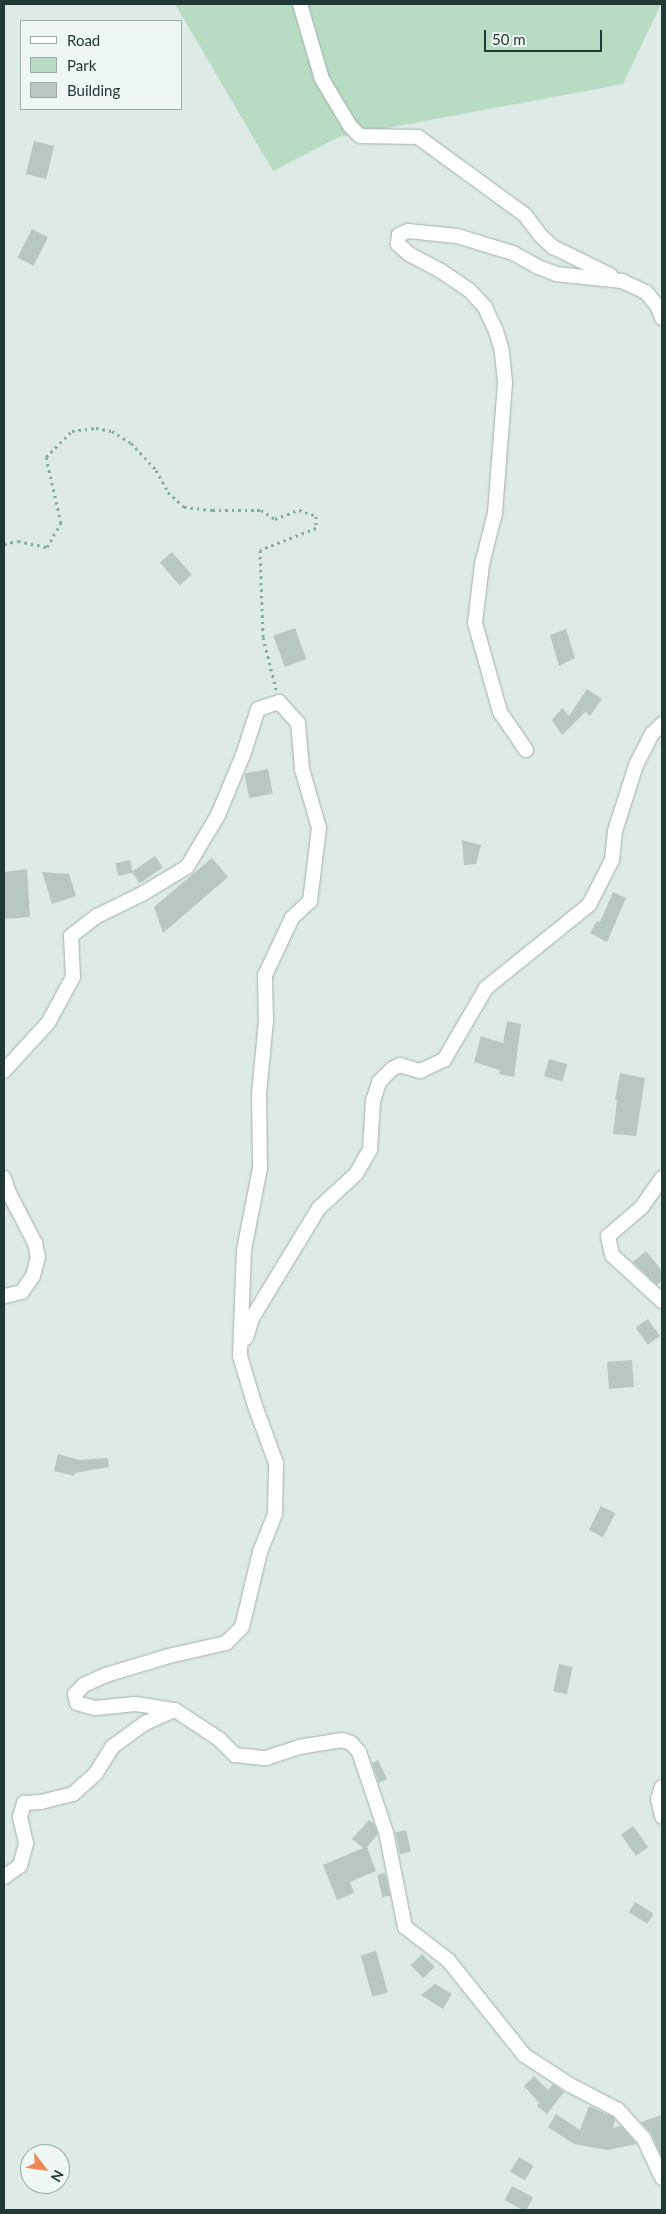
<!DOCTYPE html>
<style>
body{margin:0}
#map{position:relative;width:666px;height:2214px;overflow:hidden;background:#deeae5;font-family:Lato,sans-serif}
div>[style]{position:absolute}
.green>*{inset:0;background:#b7dcc3}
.building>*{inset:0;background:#b7c7c2;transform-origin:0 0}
.path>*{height:3px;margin-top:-1.5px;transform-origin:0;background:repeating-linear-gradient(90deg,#7eaea2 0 2.5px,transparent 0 6.5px)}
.roads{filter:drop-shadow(0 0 1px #a1b1ac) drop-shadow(0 0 1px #a1b1ac)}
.street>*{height:14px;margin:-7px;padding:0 7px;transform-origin:7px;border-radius:7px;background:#fff}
span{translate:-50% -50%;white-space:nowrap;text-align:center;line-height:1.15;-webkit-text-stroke:4px #eef7f3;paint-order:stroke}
.frame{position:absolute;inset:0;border:5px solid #203934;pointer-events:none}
.legend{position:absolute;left:20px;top:20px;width:162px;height:90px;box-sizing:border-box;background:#eef7f3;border:1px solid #9caba7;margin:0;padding:6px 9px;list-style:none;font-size:15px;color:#203934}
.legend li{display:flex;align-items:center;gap:10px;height:25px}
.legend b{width:25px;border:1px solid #9caba7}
.north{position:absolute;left:20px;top:2144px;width:50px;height:50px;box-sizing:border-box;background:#eef7f3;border:1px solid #9caba7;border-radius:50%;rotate:120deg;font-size:14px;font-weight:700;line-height:20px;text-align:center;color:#203934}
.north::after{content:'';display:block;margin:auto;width:18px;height:22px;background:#f28654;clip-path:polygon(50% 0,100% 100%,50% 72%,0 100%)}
.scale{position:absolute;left:484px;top:30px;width:118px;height:22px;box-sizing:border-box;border:2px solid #203934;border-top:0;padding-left:6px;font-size:15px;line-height:18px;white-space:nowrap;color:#203934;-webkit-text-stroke:4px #eef7f3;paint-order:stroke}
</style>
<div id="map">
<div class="green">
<div style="clip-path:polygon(175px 4px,661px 4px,623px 84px,339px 137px,273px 171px)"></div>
</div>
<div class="building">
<div style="left:34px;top:141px;width:21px;height:34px;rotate:14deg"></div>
<div style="left:32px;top:229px;width:18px;height:32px;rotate:27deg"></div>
<div style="left:172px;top:552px;width:30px;height:16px;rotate:49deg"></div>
<div style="left:295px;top:628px;width:33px;height:23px;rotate:70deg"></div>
<div style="clip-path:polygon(566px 629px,575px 658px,559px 666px,550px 635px)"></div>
<div style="clip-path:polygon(587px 689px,602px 699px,590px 716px,585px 712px,562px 735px,552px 720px,562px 708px,569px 716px)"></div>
<div style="left:268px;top:769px;width:25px;height:24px;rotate:79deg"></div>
<div style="clip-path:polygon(462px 840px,481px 845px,476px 864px,464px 865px)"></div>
<div style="left:155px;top:856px;width:14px;height:28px;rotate:56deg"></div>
<div style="clip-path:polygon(212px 858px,228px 877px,163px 933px,154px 907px)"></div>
<div style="left:130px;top:860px;width:13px;height:15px;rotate:77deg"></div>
<div style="clip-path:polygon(27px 869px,30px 917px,4px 919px,4px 872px)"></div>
<div style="clip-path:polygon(42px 872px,69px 874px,76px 896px,52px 904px)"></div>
<div style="clip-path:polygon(613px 892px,626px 898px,607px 942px,590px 933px,597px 921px,600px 922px)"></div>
<div style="clip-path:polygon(507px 1021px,521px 1024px,514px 1077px,499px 1074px,500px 1070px,474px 1062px,481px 1036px,503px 1043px)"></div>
<div style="left:549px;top:1059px;width:19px;height:18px;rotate:16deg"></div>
<div style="clip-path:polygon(620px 1073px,645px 1078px,636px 1136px,613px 1134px,617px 1100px,615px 1100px)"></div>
<div style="clip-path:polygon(646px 1251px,662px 1271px,662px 1281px,657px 1285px,633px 1262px)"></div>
<div style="left:648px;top:1319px;width:21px;height:15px;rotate:55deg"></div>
<div style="left:632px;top:1360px;width:27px;height:25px;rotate:86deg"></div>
<div style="clip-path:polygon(58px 1454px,79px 1460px,108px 1458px,109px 1467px,75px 1473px,74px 1476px,54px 1471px)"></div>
<div style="left:601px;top:1506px;width:16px;height:27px;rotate:27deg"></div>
<div style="left:559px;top:1664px;width:14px;height:28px;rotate:12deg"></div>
<div style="clip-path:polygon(378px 1760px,387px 1779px,379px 1783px,372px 1763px)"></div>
<div style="clip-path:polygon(369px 1820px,374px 1824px,378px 1834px,367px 1847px,376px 1871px,350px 1882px,354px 1893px,337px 1900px,323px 1865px,363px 1848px,352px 1839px)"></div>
<div style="left:633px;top:1826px;width:26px;height:15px;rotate:54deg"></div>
<div style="left:406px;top:1830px;width:22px;height:11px;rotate:77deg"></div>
<div style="left:385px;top:1873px;width:23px;height:8px;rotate:77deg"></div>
<div style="left:635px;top:1902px;width:22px;height:12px;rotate:32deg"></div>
<div style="left:376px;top:1951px;width:43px;height:16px;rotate:74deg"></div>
<div style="left:422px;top:1954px;width:18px;height:16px;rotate:45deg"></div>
<div style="clip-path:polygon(435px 1984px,452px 1994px,443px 2009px,421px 1995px)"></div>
<div style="clip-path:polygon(534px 2076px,548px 2090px,553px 2084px,564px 2092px,547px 2114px,537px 2106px,539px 2103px,524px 2086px)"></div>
<div style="clip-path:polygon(589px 2106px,613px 2117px,615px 2120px,613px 2128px,621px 2126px,637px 2144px,607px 2150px,574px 2144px,548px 2127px,556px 2114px,580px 2130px)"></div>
<div style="clip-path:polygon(662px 2115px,662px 2158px,652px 2135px,641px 2122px)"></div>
<div style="left:519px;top:2157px;width:17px;height:17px;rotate:31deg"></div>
<div style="left:512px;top:2186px;width:24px;height:16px;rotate:28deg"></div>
</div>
<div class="path">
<div style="left:4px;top:544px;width:14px;rotate:-12deg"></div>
<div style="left:18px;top:541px;width:30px;rotate:12deg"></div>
<div style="left:47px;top:547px;width:28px;rotate:-60deg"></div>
<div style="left:61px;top:523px;width:68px;rotate:-102.8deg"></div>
<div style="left:46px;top:457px;width:37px;rotate:-45deg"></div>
<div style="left:72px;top:431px;width:24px;rotate:-7deg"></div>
<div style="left:96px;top:428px;width:16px;rotate:11deg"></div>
<div style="left:112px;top:431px;width:22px;rotate:32deg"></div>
<div style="left:131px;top:443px;width:37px;rotate:47deg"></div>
<div style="left:156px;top:470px;width:25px;rotate:61deg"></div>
<div style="left:168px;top:492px;width:22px;rotate:43deg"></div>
<div style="left:184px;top:507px;width:28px;rotate:6deg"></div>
<div style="left:212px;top:510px;width:49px"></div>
<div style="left:261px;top:510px;width:17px;rotate:33deg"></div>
<div style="left:275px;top:519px;width:26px;rotate:-21deg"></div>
<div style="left:299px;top:510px;width:18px;rotate:19deg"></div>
<div style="left:316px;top:516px;width:12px;rotate:90deg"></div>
<div style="left:316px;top:528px;width:60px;rotate:158.6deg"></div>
<div style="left:260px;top:550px;width:87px;rotate:88deg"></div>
<div style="left:263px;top:637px;width:54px;rotate:76deg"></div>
</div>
<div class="roads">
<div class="street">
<div style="left:300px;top:4px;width:78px;rotate:73.7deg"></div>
<div style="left:322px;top:79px;width:55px;rotate:59.2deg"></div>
<div style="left:350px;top:126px;width:14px;rotate:45deg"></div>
<div style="left:360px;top:136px;width:58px;rotate:1deg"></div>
<div style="left:418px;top:137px;width:132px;rotate:36.1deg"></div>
<div style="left:525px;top:215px;width:25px;rotate:53deg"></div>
<div style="left:540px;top:235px;width:18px;rotate:43deg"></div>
<div style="left:553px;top:247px;width:64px;rotate:26.2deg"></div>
<div style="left:526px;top:750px;width:46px;rotate:-124.4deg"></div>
<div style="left:500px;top:712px;width:92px;rotate:-105.7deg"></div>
<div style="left:475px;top:623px;width:59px;rotate:-83.2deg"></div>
<div style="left:482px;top:564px;width:53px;rotate:-75.7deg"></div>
<div style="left:495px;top:513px;width:131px;rotate:-85.6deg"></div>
<div style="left:505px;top:382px;width:31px;rotate:-96deg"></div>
<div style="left:502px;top:351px;width:21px;rotate:-107deg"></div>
<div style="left:496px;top:331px;width:26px;rotate:-115deg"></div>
<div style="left:485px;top:307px;width:23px;rotate:-133deg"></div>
<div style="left:469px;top:290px;width:34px;rotate:-146deg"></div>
<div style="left:441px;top:271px;width:36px;rotate:-152deg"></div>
<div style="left:409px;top:254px;width:15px;rotate:-138deg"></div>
<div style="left:398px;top:244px;width:9px;rotate:-84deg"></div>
<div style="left:399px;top:235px;width:10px;rotate:-24deg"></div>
<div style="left:408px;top:231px;width:49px;rotate:5.8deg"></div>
<div style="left:457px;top:236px;width:59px;rotate:16.9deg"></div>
<div style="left:513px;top:253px;width:29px;rotate:29deg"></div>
<div style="left:538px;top:267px;width:19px;rotate:21deg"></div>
<div style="left:556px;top:274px;width:66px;rotate:6.1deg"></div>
<div style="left:622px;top:281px;width:26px;rotate:25deg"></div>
<div style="left:646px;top:292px;width:19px;rotate:51deg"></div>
<div style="left:658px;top:307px;width:12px;rotate:70deg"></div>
<div style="left:4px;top:1071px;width:65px;rotate:-47.5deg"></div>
<div style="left:48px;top:1023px;width:52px;rotate:-61.5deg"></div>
<div style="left:73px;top:977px;width:41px;rotate:-92.8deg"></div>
<div style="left:71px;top:936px;width:33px;rotate:-38deg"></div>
<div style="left:97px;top:916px;width:50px;rotate:-26.1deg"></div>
<div style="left:142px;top:894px;width:52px;rotate:-31deg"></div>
<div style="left:187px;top:867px;width:61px;rotate:-59.2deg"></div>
<div style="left:218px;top:815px;width:65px;rotate:-67.4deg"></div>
<div style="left:243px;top:755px;width:48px;rotate:-71.9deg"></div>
<div style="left:258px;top:709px;width:22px;rotate:-18deg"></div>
<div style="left:279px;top:702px;width:28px;rotate:48deg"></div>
<div style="left:298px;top:723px;width:46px;rotate:85deg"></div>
<div style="left:302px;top:769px;width:61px;rotate:73.9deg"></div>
<div style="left:319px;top:828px;width:74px;rotate:97deg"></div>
<div style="left:310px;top:901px;width:25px;rotate:137deg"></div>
<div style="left:292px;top:918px;width:63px;rotate:115.3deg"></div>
<div style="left:265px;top:975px;width:46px;rotate:88.8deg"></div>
<div style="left:266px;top:1021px;width:73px;rotate:95.5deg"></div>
<div style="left:259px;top:1094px;width:74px;rotate:89.2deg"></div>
<div style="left:260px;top:1168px;width:84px;rotate:101deg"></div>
<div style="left:244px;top:1250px;width:106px;rotate:92.2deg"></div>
<div style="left:240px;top:1356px;width:52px;rotate:73.3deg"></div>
<div style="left:255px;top:1406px;width:61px;rotate:69.8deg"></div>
<div style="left:276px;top:1463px;width:51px;rotate:91.1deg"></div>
<div style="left:275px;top:1514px;width:41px;rotate:111.5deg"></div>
<div style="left:260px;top:1552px;width:77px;rotate:103.5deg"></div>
<div style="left:242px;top:1627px;width:23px;rotate:135deg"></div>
<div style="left:226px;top:1643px;width:58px;rotate:167.2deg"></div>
<div style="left:169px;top:1656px;width:66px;rotate:163.2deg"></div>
<div style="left:106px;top:1675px;width:24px;rotate:156deg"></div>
<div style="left:84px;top:1685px;width:13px;rotate:135deg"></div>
<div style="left:75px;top:1694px;width:9px;rotate:77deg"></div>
<div style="left:77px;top:1703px;width:19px;rotate:16deg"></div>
<div style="left:95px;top:1708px;width:41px;rotate:-5.6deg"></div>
<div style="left:136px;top:1704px;width:39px;rotate:9deg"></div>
<div style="left:175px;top:1710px;width:53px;rotate:33.4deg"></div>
<div style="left:219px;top:1739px;width:23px;rotate:45deg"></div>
<div style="left:235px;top:1755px;width:31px;rotate:6deg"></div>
<div style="left:266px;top:1758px;width:35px;rotate:-18deg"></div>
<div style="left:299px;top:1747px;width:44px;rotate:-9.2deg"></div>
<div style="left:342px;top:1740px;width:9px;rotate:18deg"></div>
<div style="left:351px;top:1743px;width:12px;rotate:48deg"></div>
<div style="left:359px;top:1752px;width:84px;rotate:71.4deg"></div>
<div style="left:386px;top:1832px;width:97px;rotate:78.7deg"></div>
<div style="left:405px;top:1927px;width:54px;rotate:37.5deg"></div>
<div style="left:448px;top:1960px;width:122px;rotate:51.3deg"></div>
<div style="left:524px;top:2055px;width:55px;rotate:33.1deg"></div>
<div style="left:570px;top:2085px;width:54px;rotate:27.5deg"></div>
<div style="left:618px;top:2110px;width:39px;rotate:48deg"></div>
<div style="left:644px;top:2139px;width:43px;rotate:65.2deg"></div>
<div style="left:4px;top:1178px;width:14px;rotate:73deg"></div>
<div style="left:8px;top:1191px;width:59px;rotate:62.6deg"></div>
<div style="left:35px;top:1243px;width:14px;rotate:78deg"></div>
<div style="left:38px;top:1257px;width:20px;rotate:105deg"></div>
<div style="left:33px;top:1276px;width:19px;rotate:125deg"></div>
<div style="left:22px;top:1292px;width:18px;rotate:167deg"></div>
<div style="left:662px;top:1178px;width:35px;rotate:125deg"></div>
<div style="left:642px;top:1207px;width:45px;rotate:139.5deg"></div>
<div style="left:608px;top:1236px;width:19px;rotate:78deg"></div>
<div style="left:612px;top:1255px;width:68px;rotate:42.6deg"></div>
<div style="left:246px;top:1338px;width:21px;rotate:-73deg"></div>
<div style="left:252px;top:1318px;width:129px;rotate:-58.7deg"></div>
<div style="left:319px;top:1208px;width:50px;rotate:-42.6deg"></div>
<div style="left:356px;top:1174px;width:28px;rotate:-60deg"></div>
<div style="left:370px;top:1150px;width:49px;rotate:-86.5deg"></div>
<div style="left:373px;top:1101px;width:20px;rotate:-72deg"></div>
<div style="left:379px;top:1082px;width:18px;rotate:-45deg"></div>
<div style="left:392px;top:1069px;width:9px;rotate:-27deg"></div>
<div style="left:400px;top:1065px;width:21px;rotate:17deg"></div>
<div style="left:420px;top:1071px;width:26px;rotate:-25deg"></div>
<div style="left:444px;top:1060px;width:83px;rotate:-59.7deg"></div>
<div style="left:486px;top:988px;width:132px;rotate:-38.9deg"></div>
<div style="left:589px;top:905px;width:51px;rotate:-62.9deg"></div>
<div style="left:612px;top:860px;width:29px;rotate:-84deg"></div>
<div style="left:615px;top:831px;width:69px;rotate:-72.3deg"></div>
<div style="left:636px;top:765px;width:35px;rotate:-63deg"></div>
<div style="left:652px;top:734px;width:14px;rotate:-45deg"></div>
<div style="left:662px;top:1787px;width:13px;rotate:108deg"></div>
<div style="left:658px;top:1799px;width:18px;rotate:77deg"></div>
<div style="left:4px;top:1877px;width:19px;rotate:-35deg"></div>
<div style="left:20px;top:1866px;width:24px;rotate:-75deg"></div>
<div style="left:26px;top:1843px;width:27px;rotate:-103deg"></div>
<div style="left:20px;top:1817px;width:15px;rotate:-74deg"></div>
<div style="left:24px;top:1803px;width:17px;rotate:-3deg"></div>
<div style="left:41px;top:1802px;width:33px;rotate:-14deg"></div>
<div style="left:73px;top:1794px;width:31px;rotate:-42deg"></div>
<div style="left:96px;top:1773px;width:31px;rotate:-58deg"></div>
<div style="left:112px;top:1747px;width:41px;rotate:-36deg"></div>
<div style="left:145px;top:1723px;width:32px;rotate:-24deg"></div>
</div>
</div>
<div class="frame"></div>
<ul class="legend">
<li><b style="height:6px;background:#fff"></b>Road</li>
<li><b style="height:14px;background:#b7dcc3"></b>Park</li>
<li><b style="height:14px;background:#b7c7c2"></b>Building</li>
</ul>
<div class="north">N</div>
<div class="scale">50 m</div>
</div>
